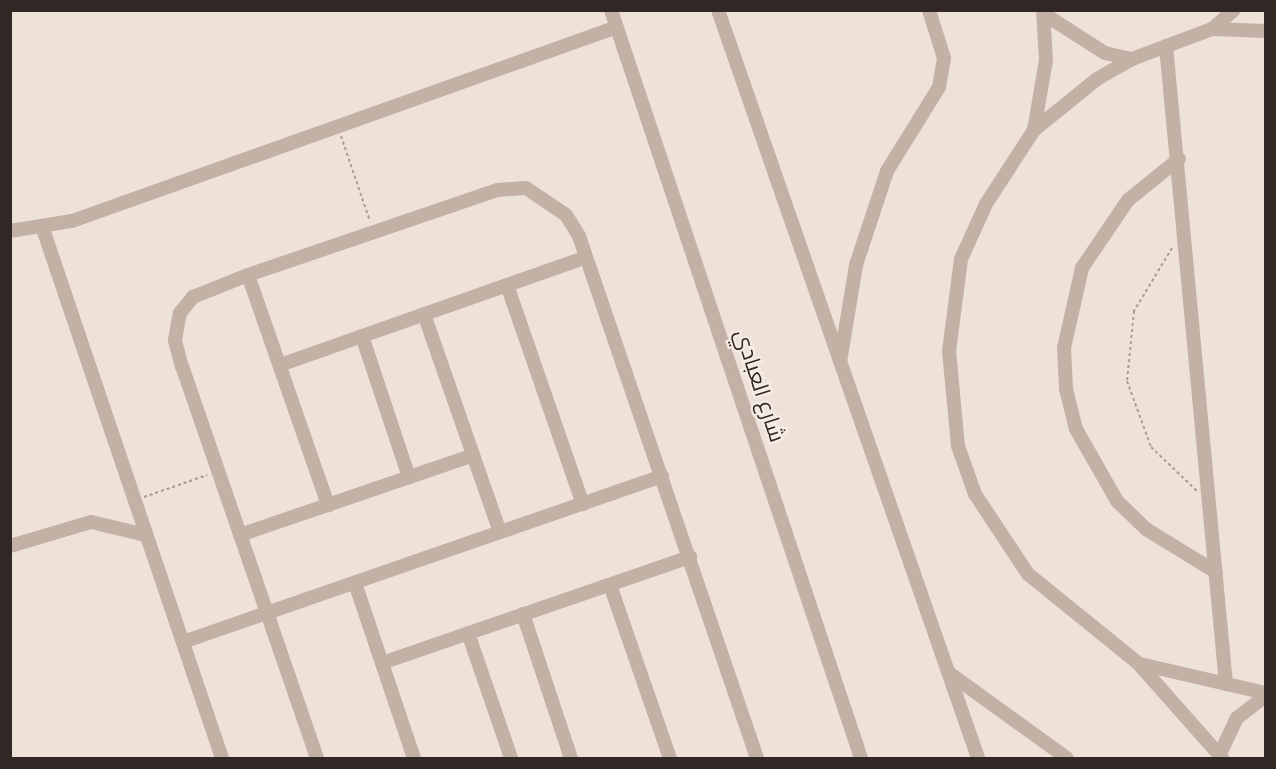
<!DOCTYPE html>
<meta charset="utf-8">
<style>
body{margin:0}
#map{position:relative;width:1276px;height:769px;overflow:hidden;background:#eee2d8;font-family:Karla,Cairo,sans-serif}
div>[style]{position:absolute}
.path>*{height:2px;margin-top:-1px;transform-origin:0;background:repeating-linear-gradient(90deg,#b09b90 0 3px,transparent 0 6px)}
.minor>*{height:14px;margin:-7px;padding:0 7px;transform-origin:7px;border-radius:7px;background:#c4b1a6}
span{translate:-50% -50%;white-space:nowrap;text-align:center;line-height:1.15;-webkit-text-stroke:4.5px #f6ece4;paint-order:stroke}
.street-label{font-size:22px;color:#312826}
.frame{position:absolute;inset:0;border:12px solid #312826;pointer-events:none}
</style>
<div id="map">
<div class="path">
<div style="left:341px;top:136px;width:90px;rotate:71.2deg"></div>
<div style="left:1172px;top:248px;width:74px;rotate:121.1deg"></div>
<div style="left:1134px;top:311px;width:70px;rotate:95.7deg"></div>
<div style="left:1127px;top:381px;width:70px;rotate:70deg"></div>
<div style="left:1151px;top:447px;width:64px;rotate:43.7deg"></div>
<div style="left:144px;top:497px;width:67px;rotate:-19.2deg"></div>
</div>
<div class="minor">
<div style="left:611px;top:10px;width:789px;rotate:71.52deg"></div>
<div style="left:718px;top:10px;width:792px;rotate:70.83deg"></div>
<div style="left:1043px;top:10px;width:50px;rotate:86.6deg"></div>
<div style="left:1046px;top:60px;width:71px;rotate:99.7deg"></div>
<div style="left:1034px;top:130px;width:88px;rotate:123deg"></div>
<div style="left:986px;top:204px;width:60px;rotate:114.4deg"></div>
<div style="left:961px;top:259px;width:93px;rotate:97.4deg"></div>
<div style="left:949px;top:351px;width:95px;rotate:84.6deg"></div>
<div style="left:958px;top:446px;width:51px;rotate:70.5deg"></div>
<div style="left:975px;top:494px;width:96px;rotate:56.5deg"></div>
<div style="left:1028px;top:574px;width:141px;rotate:39deg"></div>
<div style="left:1138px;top:663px;width:127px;rotate:48.5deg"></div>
<div style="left:1044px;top:14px;width:72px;rotate:32.6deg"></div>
<div style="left:1105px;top:53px;width:28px;rotate:13deg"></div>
<div style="left:1212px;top:29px;width:29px;rotate:-41deg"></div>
<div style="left:1166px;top:46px;width:641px;rotate:84.63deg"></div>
<div style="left:1034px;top:130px;width:81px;rotate:-39deg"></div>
<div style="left:1097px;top:79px;width:40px;rotate:-29.7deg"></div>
<div style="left:1132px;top:59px;width:85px;rotate:-20.6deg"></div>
<div style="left:1212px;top:29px;width:54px;rotate:2.1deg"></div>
<div style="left:1179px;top:159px;width:65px;rotate:141.2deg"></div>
<div style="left:1128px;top:200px;width:82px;rotate:124.1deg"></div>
<div style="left:1082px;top:268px;width:82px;rotate:102.7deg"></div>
<div style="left:1064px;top:348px;width:41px;rotate:87.2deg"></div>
<div style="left:1066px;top:389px;width:41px;rotate:76deg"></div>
<div style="left:1076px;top:429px;width:83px;rotate:60.3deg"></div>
<div style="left:1117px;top:501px;width:40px;rotate:44deg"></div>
<div style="left:1146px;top:529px;width:82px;rotate:31.6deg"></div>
<div style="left:43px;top:229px;width:558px;rotate:71.31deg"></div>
<div style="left:10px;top:231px;width:63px;rotate:-9.2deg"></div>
<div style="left:72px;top:221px;width:578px;rotate:-19.59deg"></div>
<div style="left:248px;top:275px;width:244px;rotate:70.8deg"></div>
<div style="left:507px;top:285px;width:232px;rotate:70.9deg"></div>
<div style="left:424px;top:314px;width:231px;rotate:70.8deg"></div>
<div style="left:362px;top:336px;width:149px;rotate:71.6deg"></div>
<div style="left:840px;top:362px;width:98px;rotate:-80.6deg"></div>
<div style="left:856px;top:265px;width:99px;rotate:-71.7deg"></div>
<div style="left:887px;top:171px;width:99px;rotate:-58.2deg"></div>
<div style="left:939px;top:87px;width:29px;rotate:-80deg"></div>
<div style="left:944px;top:58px;width:50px;rotate:-107.4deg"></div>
<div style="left:280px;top:365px;width:324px;rotate:-19.4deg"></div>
<div style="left:240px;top:535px;width:246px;rotate:-18.9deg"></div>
<div style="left:10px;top:546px;width:84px;rotate:-16.5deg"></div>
<div style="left:91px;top:522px;width:57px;rotate:13.3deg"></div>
<div style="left:355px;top:583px;width:185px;rotate:71.4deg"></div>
<div style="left:610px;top:585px;width:183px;rotate:70.9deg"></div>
<div style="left:523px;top:614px;width:152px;rotate:71.6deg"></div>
<div style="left:468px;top:633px;width:132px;rotate:71deg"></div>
<div style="left:183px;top:642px;width:507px;rotate:-19.11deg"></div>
<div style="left:382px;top:663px;width:326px;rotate:-19deg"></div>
<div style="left:1140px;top:664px;width:129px;rotate:13deg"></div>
<div style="left:949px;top:673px;width:145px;rotate:35.8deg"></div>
<div style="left:1220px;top:754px;width:40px;rotate:-65deg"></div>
<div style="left:1237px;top:718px;width:37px;rotate:-38deg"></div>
<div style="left:317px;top:758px;width:414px;rotate:-109deg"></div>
<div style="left:182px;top:367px;width:28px;rotate:-105deg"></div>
<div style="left:175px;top:340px;width:27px;rotate:-80deg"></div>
<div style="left:180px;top:313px;width:21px;rotate:-51deg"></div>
<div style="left:193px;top:297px;width:59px;rotate:-21.8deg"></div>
<div style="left:248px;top:275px;width:263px;rotate:-18.8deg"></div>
<div style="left:497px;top:190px;width:29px;rotate:-4deg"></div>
<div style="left:526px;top:188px;width:48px;rotate:34deg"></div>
<div style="left:566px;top:215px;width:25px;rotate:58deg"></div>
<div style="left:579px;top:236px;width:552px;rotate:71.17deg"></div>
</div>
<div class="street-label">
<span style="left:759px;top:386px;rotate:72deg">شارع العبادي</span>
</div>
<div class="frame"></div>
</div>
